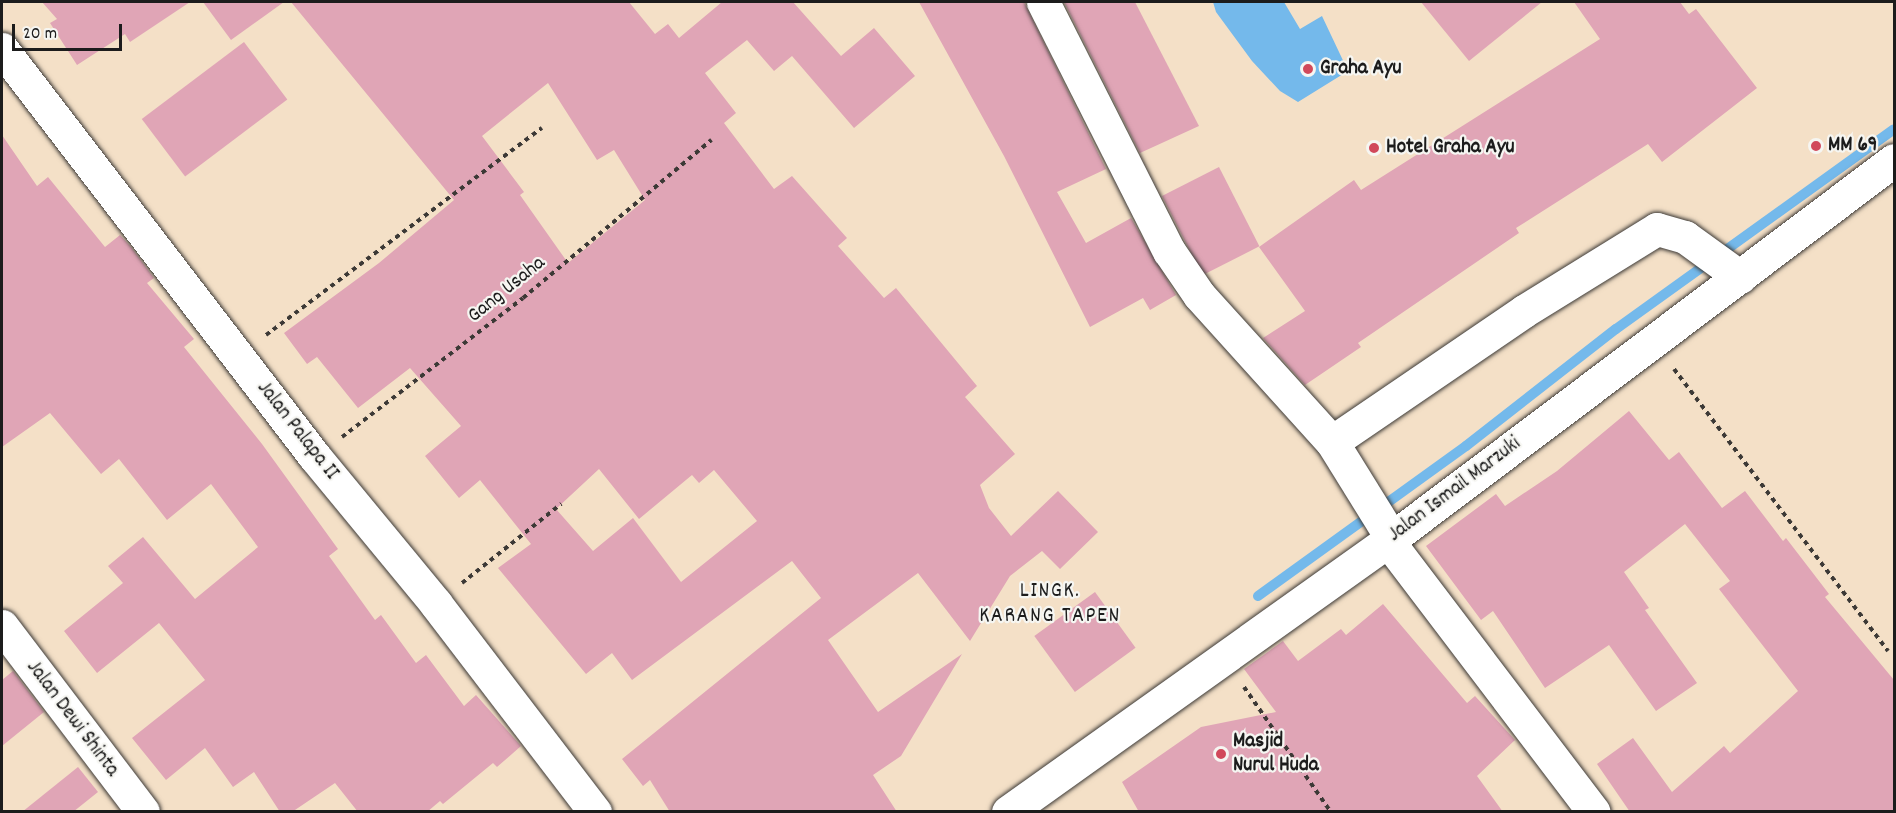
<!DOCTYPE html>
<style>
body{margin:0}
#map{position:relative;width:1896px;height:813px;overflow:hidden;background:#f4e0c7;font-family:Dekko,sans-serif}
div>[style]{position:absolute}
.water>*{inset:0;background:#74b9eb}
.stream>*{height:10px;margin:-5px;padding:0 5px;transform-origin:5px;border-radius:5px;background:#74b9eb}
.building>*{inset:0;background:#e0a5b6;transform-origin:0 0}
.path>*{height:4px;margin-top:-2px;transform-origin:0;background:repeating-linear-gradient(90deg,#3c3936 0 4.5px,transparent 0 9px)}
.roads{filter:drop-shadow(0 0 2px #3c3936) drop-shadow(0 0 2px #3c3936)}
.street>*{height:33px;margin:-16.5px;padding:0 16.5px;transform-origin:16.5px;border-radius:16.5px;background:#fff}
.secondary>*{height:33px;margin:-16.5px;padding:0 16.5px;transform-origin:16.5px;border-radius:16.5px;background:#fff}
.dots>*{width:16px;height:16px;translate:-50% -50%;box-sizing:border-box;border:3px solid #f6f6f2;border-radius:50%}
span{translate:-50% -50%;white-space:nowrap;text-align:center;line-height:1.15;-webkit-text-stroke:4.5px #f6f6f2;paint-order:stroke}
.poi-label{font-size:21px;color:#1c1c1c;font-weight:700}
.left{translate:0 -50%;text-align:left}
.street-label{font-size:21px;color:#1c1c1c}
.neighbourhood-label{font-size:22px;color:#1c1c1c;letter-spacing:1.5px}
.frame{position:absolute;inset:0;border:3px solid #1c1c1c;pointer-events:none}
.scale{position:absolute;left:12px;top:24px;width:110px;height:27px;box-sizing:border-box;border:3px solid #1c1c1c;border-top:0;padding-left:8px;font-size:18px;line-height:21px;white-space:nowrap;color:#1c1c1c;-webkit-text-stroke:4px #f6f6f2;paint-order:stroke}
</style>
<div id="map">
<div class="water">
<div style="clip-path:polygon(1213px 2px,1284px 2px,1300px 29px,1322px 16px,1348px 71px,1298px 102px,1280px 91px,1252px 61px,1216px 12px)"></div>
</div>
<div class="stream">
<div style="left:1258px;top:596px;width:256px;rotate:-35.8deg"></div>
<div style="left:1466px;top:446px;width:190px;rotate:-38deg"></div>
<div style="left:1616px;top:329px;width:342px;rotate:-35.7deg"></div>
</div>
<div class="building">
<div style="clip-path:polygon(42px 2px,190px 2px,130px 42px,125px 34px,77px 65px,50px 23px,57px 19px)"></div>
<div style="clip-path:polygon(203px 2px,284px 2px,231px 40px)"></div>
<div style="clip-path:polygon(evenodd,291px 2px,629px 2px,655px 34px,668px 24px,679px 38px,722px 2px,793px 2px,841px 56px,874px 28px,915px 76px,854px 128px,792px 56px,774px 71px,747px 40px,705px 73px,736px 113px,724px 123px,774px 189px,792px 176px,847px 238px,838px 246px,884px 298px,896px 288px,977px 386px,965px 397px,1015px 454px,980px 485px,989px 508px,1011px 536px,1058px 491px,1098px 532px,1060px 569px,1042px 551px,1010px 576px,970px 641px,918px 573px,828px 640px,878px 712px,962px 654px,901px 756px,873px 775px,897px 812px,670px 812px,650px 780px,643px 786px,622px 759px,821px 598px,792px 561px,632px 680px,612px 653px,586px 674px,498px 568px,531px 544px,480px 480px,459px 498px,425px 456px,461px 426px,410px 368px,358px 408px,317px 357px,307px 364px,284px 333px,379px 263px,454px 200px,291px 2px,548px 83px,597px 160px,614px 150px,645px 200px,568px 263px,520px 195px,524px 192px,482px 136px,548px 83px,291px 2px,599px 469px,639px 519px,692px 475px,699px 483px,714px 470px,757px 521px,681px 582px,633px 518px,593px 551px,556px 509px,599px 469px)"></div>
<div style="clip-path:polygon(919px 2px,1024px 2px,1106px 169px,1057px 192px,1086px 243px,1131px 218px,1176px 295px,1150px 310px,1143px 298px,1090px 327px,1004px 156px)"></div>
<div style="clip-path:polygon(1064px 2px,1135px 2px,1199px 126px,1140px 153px)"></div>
<div style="clip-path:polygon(1421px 2px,1542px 2px,1469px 61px)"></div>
<div style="clip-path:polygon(1574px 2px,1680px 2px,1689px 14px,1696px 9px,1757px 88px,1662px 162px,1648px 144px,1516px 228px,1519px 233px,1358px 343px,1361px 347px,1305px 385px,1263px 338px,1305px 311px,1259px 247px,1354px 180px,1361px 190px,1600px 39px)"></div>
<div style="left:244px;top:42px;width:72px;height:128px;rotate:53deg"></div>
<div style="clip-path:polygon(2px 135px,37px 186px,48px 177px,105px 247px,120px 235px,131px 247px,154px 278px,147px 283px,194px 339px,184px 347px,262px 444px,338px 549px,329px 556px,375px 620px,381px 615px,416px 663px,426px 655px,464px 706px,476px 695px,521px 746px,497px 767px,493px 763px,443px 804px,440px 801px,427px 812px,358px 812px,335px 783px,292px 812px,280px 812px,254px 772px,233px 787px,205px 748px,166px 780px,132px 738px,205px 680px,159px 623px,97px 673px,64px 631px,123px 583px,108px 566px,143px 537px,195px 599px,258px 547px,211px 484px,167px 520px,119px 459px,101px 474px,50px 413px,2px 447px)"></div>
<div style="left:1219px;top:167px;width:89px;height:64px;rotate:63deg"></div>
<div style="clip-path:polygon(1629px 411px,1669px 460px,1679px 452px,1722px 508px,1745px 491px,1783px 541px,1786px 538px,1829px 594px,1825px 597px,1894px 680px,1894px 812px,1630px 812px,1597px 764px,1633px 738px,1672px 792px,1724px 746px,1730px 753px,1798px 691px,1719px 589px,1730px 581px,1685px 524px,1624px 572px,1649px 608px,1645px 610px,1697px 683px,1656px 711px,1609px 645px,1545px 688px,1493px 611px,1481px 620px,1426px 546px,1496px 494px,1505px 506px,1557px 471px)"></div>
<div style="left:1095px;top:592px;width:69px;height:75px;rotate:54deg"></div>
<div style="clip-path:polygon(1383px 604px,1467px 703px,1475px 696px,1515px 740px,1477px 776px,1503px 812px,1139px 812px,1122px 782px,1201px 727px,1276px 712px,1244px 669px,1283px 641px,1298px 661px,1341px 629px,1346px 635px)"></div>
<div style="clip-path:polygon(13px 671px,44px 712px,2px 746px,2px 680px)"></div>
<div style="clip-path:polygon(78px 767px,98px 792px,73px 812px,22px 812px)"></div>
</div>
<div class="path">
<div style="left:266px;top:335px;width:345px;rotate:-36.9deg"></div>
<div style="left:1674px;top:369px;width:354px;rotate:52.8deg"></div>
<div style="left:342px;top:437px;width:228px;rotate:-37.5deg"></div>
<div style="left:523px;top:298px;width:246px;rotate:-40deg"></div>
<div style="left:462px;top:583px;width:127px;rotate:-38.6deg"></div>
<div style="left:1244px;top:687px;width:152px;rotate:55.2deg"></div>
</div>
<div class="roads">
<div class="street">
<div style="left:1043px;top:2px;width:279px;rotate:63.2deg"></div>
<div style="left:1169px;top:251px;width:53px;rotate:55.7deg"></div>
<div style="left:1199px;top:295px;width:198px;rotate:47.9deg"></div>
<div style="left:1332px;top:442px;width:232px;rotate:-34.3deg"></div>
<div style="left:1524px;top:311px;width:156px;rotate:-31.7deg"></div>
<div style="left:1657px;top:229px;width:29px;rotate:16deg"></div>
<div style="left:1685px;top:237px;width:68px;rotate:36deg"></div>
<div style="left:1332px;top:442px;width:112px;rotate:58.2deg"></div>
<div style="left:1388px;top:541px;width:340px;rotate:52.8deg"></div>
<div style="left:2px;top:626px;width:233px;rotate:52.8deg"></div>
</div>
<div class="secondary">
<div style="left:2px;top:49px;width:514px;rotate:52.51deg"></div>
<div style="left:315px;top:457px;width:190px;rotate:50.5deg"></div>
<div style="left:436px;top:604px;width:262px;rotate:52.6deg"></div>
<div style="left:1008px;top:812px;width:467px;rotate:-35.5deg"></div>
<div style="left:1388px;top:541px;width:633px;rotate:-36.98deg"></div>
</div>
</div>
<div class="dots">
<div style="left:1308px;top:69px;background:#d1495b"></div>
<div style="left:1816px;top:146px;background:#d1495b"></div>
<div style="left:1374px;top:148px;background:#d1495b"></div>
<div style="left:1221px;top:754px;background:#d1495b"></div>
</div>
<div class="poi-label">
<span class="left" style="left:1320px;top:69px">Graha Ayu</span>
<span class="left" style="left:1828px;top:146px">MM 69</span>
<span class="left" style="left:1386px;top:148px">Hotel Graha Ayu</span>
<span class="left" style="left:1233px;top:754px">Masjid<br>Nurul Huda</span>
</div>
<div class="street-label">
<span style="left:507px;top:290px;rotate:-39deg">Gang Usaha</span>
<span style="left:297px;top:431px;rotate:52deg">Jalan Palapa II</span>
<span style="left:1455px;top:490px;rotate:-37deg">Jalan Ismail Marzuki</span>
<span style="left:72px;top:719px;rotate:53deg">Jalan Dewi Shinta</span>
</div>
<div class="neighbourhood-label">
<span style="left:1050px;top:604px">LINGK.<br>KARANG TAPEN</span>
</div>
<div class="frame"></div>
<div class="scale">20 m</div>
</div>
